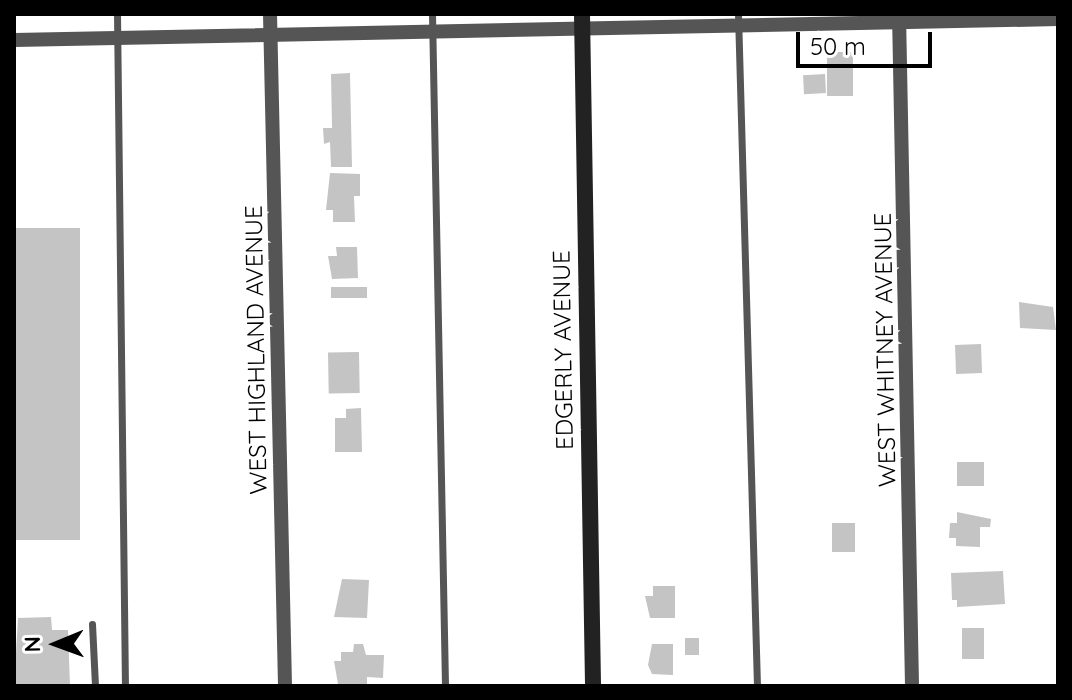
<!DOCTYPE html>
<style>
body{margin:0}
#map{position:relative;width:1072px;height:700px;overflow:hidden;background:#fff;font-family:Quicksand,sans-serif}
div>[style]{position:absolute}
.building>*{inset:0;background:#c4c4c4;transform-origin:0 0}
.lane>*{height:7px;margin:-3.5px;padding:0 3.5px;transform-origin:3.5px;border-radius:3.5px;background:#555}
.street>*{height:14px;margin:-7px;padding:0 7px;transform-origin:7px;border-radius:7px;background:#555}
.secondary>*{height:16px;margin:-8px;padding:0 8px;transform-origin:8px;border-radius:8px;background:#222}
span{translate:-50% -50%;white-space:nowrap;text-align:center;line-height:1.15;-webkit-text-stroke:6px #fff;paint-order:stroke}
.street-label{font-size:24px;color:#000}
.frame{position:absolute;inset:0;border:16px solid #000;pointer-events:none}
.north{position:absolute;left:16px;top:604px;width:80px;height:80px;-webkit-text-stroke:6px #fff;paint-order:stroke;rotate:269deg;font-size:22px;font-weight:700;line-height:32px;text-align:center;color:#000}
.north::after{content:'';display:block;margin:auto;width:28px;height:36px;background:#000;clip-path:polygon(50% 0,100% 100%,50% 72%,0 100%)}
.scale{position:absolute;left:796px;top:32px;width:136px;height:36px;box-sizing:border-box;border:4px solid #000;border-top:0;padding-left:10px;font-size:24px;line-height:28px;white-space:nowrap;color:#000;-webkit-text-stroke:6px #fff;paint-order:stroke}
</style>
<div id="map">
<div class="building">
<div style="left:827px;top:52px;width:26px;height:44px"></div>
<div style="clip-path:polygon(350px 73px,352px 167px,331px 167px,330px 142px,324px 144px,323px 128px,332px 128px,331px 74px)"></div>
<div style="left:825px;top:74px;width:19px;height:22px;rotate:87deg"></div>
<div style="clip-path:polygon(330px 173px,360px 174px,360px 196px,354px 196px,355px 222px,333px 222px,333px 210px,326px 210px)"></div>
<div style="left:14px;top:228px;width:66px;height:312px"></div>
<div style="clip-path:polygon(336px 247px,357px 247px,358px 278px,332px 279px,328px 256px,337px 256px)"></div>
<div style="left:331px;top:287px;width:36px;height:11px"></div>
<div style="clip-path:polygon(1019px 302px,1053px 307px,1056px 330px,1020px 328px)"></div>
<div style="left:981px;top:344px;width:29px;height:26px;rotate:88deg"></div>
<div style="left:359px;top:352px;width:41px;height:31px;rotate:89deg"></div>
<div style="clip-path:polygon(361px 408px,362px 452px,335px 452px,335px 418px,346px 418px,346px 409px)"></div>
<div style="left:957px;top:462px;width:27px;height:24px"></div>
<div style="clip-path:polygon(957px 512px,991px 519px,990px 527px,980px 527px,980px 547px,956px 546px,956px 538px,949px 538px,950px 523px,957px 523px)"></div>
<div style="left:855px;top:523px;width:29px;height:23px;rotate:90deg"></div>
<div style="clip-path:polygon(1003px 571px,1005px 604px,957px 607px,957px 600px,952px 600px,951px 573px)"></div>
<div style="clip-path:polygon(342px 579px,369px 580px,367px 618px,334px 617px)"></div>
<div style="clip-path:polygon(653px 586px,675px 586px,675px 618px,650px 618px,645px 596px,653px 596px)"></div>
<div style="clip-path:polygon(51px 617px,52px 630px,68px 630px,70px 686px,14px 686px,18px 618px)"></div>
<div style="left:984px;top:628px;width:31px;height:22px;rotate:90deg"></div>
<div style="left:685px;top:638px;width:14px;height:17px"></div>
<div style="clip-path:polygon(354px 644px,363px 644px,366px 655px,384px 655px,383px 678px,367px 677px,367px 685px,338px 684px,334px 661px,341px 661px,341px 652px,353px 652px)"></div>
<div style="clip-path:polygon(652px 644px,673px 644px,673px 675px,652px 674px,648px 665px)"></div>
</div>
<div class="lane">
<div style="left:117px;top:14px;width:672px;rotate:89.32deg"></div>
<div style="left:432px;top:14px;width:672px;rotate:88.89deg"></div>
<div style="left:738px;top:14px;width:672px;rotate:88.38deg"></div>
<div style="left:92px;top:624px;width:62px;rotate:87.2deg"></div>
</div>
<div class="street">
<div style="left:270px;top:14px;width:672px;rotate:88.72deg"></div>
<div style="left:899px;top:14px;width:672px;rotate:88.89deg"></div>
<div style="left:14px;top:40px;width:1044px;rotate:-1.15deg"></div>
</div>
<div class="secondary">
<div style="left:582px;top:14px;width:672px;rotate:89.06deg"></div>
</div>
<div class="street-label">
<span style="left:256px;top:350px;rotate:-91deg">WEST HIGHLAND AVENUE</span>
<span style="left:563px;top:350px;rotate:-91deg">EDGERLY AVENUE</span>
<span style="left:885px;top:350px;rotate:-91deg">WEST WHITNEY AVENUE</span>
</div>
<div class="frame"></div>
<div class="north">N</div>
<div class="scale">50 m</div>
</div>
